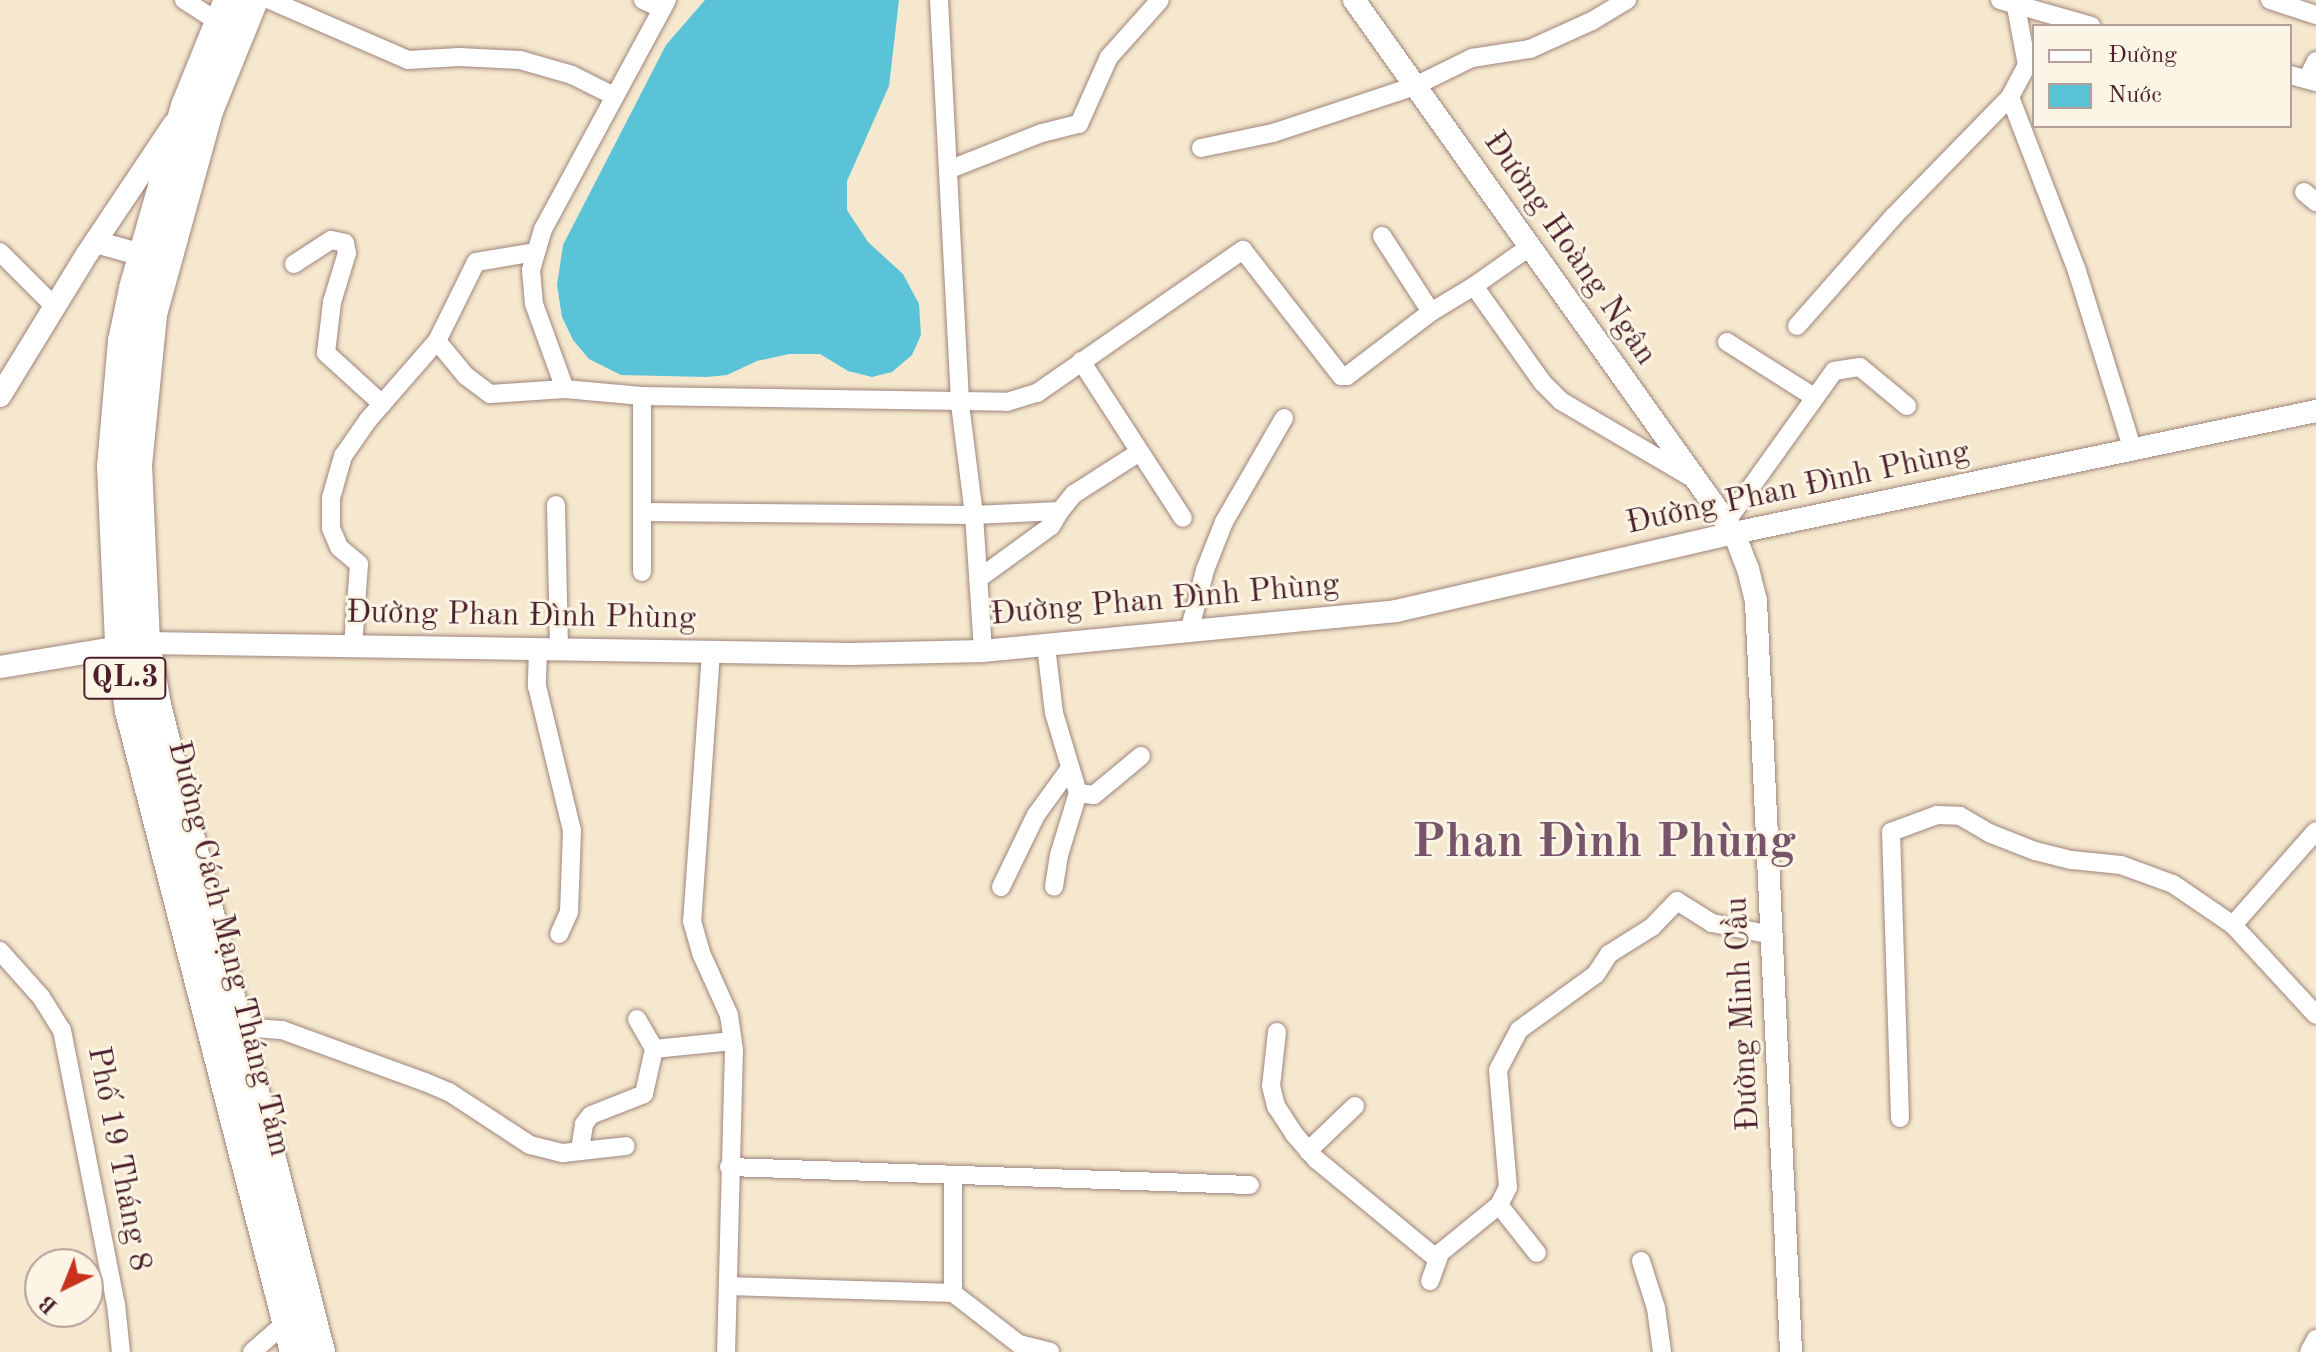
<!DOCTYPE html>
<meta charset="utf-8">
<style>
body{margin:0}
#map{position:relative;width:2316px;height:1352px;overflow:hidden;background:#f5e8ce;font-family:"Old Standard TT",serif}
div>[style]{position:absolute}
.water>*{inset:0;background:#5bc3d8}
.roads{filter:drop-shadow(0 0 2px #a0847c) drop-shadow(0 0 2px #a0847c)}
.minor>*{height:18px;margin:-9px;padding:0 9px;transform-origin:9px;border-radius:9px;background:#fff}
.tertiary>*{height:22px;margin:-11px;padding:0 11px;transform-origin:11px;border-radius:11px;background:#fff}
.trunk>*{height:30px;margin:-15px;padding:0 15px;transform-origin:15px;border-radius:15px;background:#fff}
span{translate:-50% -50%;white-space:nowrap;text-align:center;line-height:1.15;-webkit-text-stroke:6px #fcf5e5;paint-order:stroke}
.shield-label span{padding:2px 6px;background:#fcf5e5;border:2px solid;border-radius:6px;-webkit-text-stroke-width:0}
.shield-label{font-size:30px;color:#4a1f2b;font-weight:700}
.street-label{font-size:32px;color:#4a1f2b}
.town-label{font-size:48px;color:#78546b;font-weight:700}
.legend{position:absolute;left:2032px;top:24px;width:260px;height:104px;box-sizing:border-box;background:#fcf5e5;border:2px solid #b59f9b;margin:0;padding:10px 14px;list-style:none;font-size:24px;color:#4a1f2b}
.legend li{display:flex;align-items:center;gap:16px;height:40px}
.legend b{width:40px;border:2px solid #b59f9b}
.north{position:absolute;left:24px;top:1248px;width:80px;height:80px;box-sizing:border-box;background:#fcf5e5;border:2px solid #b59f9b;border-radius:50%;rotate:223deg;font-size:22px;font-weight:700;line-height:32px;text-align:center;color:#4a1f2b}
.north::after{content:'';display:block;margin:auto;width:28px;height:36px;background:#c8321e;clip-path:polygon(50% 0,100% 100%,50% 72%,0 100%)}
</style>
<div id="map">
<div class="water">
<div style="clip-path:polygon(705px 0,899px 0,889px 86px,847px 181px,847px 210px,868px 242px,903px 274px,919px 304px,921px 335px,912px 355px,892px 372px,872px 377px,848px 371px,820px 354px,789px 354px,757px 361px,727px 375px,707px 377px,621px 375px,589px 359px,573px 340px,562px 317px,557px 285px,563px 245px,666px 45px)"></div>
</div>
<div class="roads">
<div class="minor">
<div style="left:184px;top:0;width:43px;rotate:32.6deg"></div>
<div style="left:270px;top:0;width:150px;rotate:23.5deg"></div>
<div style="left:408px;top:60px;width:51px;rotate:-3.4deg"></div>
<div style="left:459px;top:57px;width:61px;rotate:2.8deg"></div>
<div style="left:520px;top:60px;width:54px;rotate:16.1deg"></div>
<div style="left:572px;top:75px;width:47px;rotate:26.6deg"></div>
<div style="left:643px;top:0;width:21px;rotate:25deg"></div>
<div style="left:667px;top:0;width:260px;rotate:118.4deg"></div>
<div style="left:543px;top:229px;width:43px;rotate:106.3deg"></div>
<div style="left:531px;top:270px;width:34px;rotate:85deg"></div>
<div style="left:534px;top:304px;width:90px;rotate:70deg"></div>
<div style="left:565px;top:389px;width:77px;rotate:5.2deg"></div>
<div style="left:642px;top:396px;width:365px;rotate:0.9deg"></div>
<div style="left:1007px;top:402px;width:31px;rotate:-17deg"></div>
<div style="left:1037px;top:393px;width:251px;rotate:-34.8deg"></div>
<div style="left:1243px;top:250px;width:160px;rotate:52.1deg"></div>
<div style="left:1341px;top:376px;width:6px"></div>
<div style="left:1347px;top:376px;width:106px;rotate:-37.3deg"></div>
<div style="left:1431px;top:312px;width:50px;rotate:-31.2deg"></div>
<div style="left:1474px;top:286px;width:119px;rotate:54.6deg"></div>
<div style="left:1543px;top:383px;width:25px;rotate:45deg"></div>
<div style="left:1561px;top:401px;width:152px;rotate:30.4deg"></div>
<div style="left:939px;top:0;width:405px;rotate:87deg"></div>
<div style="left:960px;top:404px;width:112px;rotate:82.8deg"></div>
<div style="left:974px;top:515px;width:136px;rotate:86.2deg"></div>
<div style="left:2000px;top:0;width:95px;rotate:15.9deg"></div>
<div style="left:2270px;top:0;width:48px;rotate:18.1deg"></div>
<div style="left:2016px;top:7px;width:59px;rotate:79.3deg"></div>
<div style="left:2027px;top:65px;width:36px;rotate:118deg"></div>
<div style="left:2010px;top:97px;width:186px;rotate:68.9deg"></div>
<div style="left:2077px;top:271px;width:189px;rotate:72.7deg"></div>
<div style="left:2290px;top:75px;width:27px;rotate:15deg"></div>
<div style="left:2307px;top:79px;width:20px;rotate:-63deg"></div>
<div style="left:1201px;top:148px;width:74px;rotate:-11.8deg"></div>
<div style="left:1273px;top:133px;width:150px;rotate:-18.3deg"></div>
<div style="left:1415px;top:86px;width:64px;rotate:-26.2deg"></div>
<div style="left:1472px;top:58px;width:59px;rotate:-8.8deg"></div>
<div style="left:1530px;top:49px;width:68px;rotate:-24.3deg"></div>
<div style="left:1592px;top:21px;width:41px;rotate:-31deg"></div>
<div style="left:948px;top:170px;width:101px;rotate:-21.5deg"></div>
<div style="left:1042px;top:133px;width:38px;rotate:-14deg"></div>
<div style="left:1079px;top:124px;width:73px;rotate:-65.9deg"></div>
<div style="left:1109px;top:57px;width:76px;rotate:-48.2deg"></div>
<div style="left:2304px;top:192px;width:16px;rotate:40deg"></div>
<div style="left:1382px;top:236px;width:90px;rotate:57.2deg"></div>
<div style="left:0;top:252px;width:78px;rotate:45deg"></div>
<div style="left:294px;top:264px;width:44px;rotate:-33deg"></div>
<div style="left:331px;top:240px;width:14px;rotate:12deg"></div>
<div style="left:345px;top:243px;width:10px;rotate:79deg"></div>
<div style="left:347px;top:253px;width:51px;rotate:107deg"></div>
<div style="left:332px;top:302px;width:51px;rotate:96.7deg"></div>
<div style="left:326px;top:353px;width:76px;rotate:42.3deg"></div>
<div style="left:1474px;top:286px;width:67px;rotate:-35.3deg"></div>
<div style="left:1797px;top:326px;width:145px;rotate:-48.6deg"></div>
<div style="left:1893px;top:217px;width:168px;rotate:-45.7deg"></div>
<div style="left:437px;top:341px;width:45px;rotate:50.4deg"></div>
<div style="left:466px;top:376px;width:30px;rotate:37deg"></div>
<div style="left:490px;top:394px;width:75px;rotate:-3.8deg"></div>
<div style="left:1727px;top:342px;width:103px;rotate:32.3deg"></div>
<div style="left:1081px;top:361px;width:187px;rotate:57deg"></div>
<div style="left:642px;top:396px;width:176px;rotate:90deg"></div>
<div style="left:556px;top:505px;width:145px;rotate:88.8deg"></div>
<div style="left:643px;top:512px;width:331px;rotate:0.5deg"></div>
<div style="left:974px;top:515px;width:86px;rotate:-2.7deg"></div>
<div style="left:1060px;top:511px;width:22px;rotate:-51deg"></div>
<div style="left:1074px;top:494px;width:76px;rotate:-32.6deg"></div>
<div style="left:1726px;top:522px;width:186px;rotate:-54.4deg"></div>
<div style="left:1834px;top:371px;width:26px;rotate:-9deg"></div>
<div style="left:1860px;top:367px;width:61px;rotate:39.7deg"></div>
<div style="left:978px;top:579px;width:90px;rotate:-36deg"></div>
<div style="left:1051px;top:526px;width:17px;rotate:-59deg"></div>
<div style="left:1189px;top:632px;width:64px;rotate:-75.5deg"></div>
<div style="left:1205px;top:570px;width:52px;rotate:-68.4deg"></div>
<div style="left:1224px;top:522px;width:120px;rotate:-60deg"></div>
<div style="left:353px;top:646px;width:82px;rotate:-85.8deg"></div>
<div style="left:359px;top:564px;width:26px;rotate:-140deg"></div>
<div style="left:339px;top:547px;width:21px;rotate:-113deg"></div>
<div style="left:331px;top:528px;width:30px;rotate:-90deg"></div>
<div style="left:331px;top:498px;width:44px;rotate:-74.1deg"></div>
<div style="left:343px;top:456px;width:44px;rotate:-55.2deg"></div>
<div style="left:368px;top:420px;width:105px;rotate:-48.9deg"></div>
<div style="left:437px;top:341px;width:88px;rotate:-63.7deg"></div>
<div style="left:476px;top:262px;width:61px;rotate:-9.5deg"></div>
<div style="left:1046px;top:646px;width:67px;rotate:83.2deg"></div>
<div style="left:1054px;top:713px;width:84px;rotate:73.3deg"></div>
<div style="left:1078px;top:793px;width:65px;rotate:107deg"></div>
<div style="left:1059px;top:855px;width:32px;rotate:99deg"></div>
<div style="left:538px;top:650px;width:36px;rotate:92deg"></div>
<div style="left:537px;top:686px;width:149px;rotate:76.4deg"></div>
<div style="left:572px;top:831px;width:81px;rotate:92.1deg"></div>
<div style="left:569px;top:912px;width:24px;rotate:114deg"></div>
<div style="left:711px;top:652px;width:270px;rotate:94deg"></div>
<div style="left:692px;top:921px;width:33px;rotate:74deg"></div>
<div style="left:701px;top:953px;width:68px;rotate:65.7deg"></div>
<div style="left:729px;top:1015px;width:34px;rotate:82deg"></div>
<div style="left:734px;top:1049px;width:303px;rotate:91.5deg"></div>
<div style="left:1078px;top:793px;width:16px;rotate:7deg"></div>
<div style="left:1094px;top:795px;width:61px;rotate:-39.7deg"></div>
<div style="left:1001px;top:887px;width:80px;rotate:-64.1deg"></div>
<div style="left:1036px;top:815px;width:54px;rotate:-54deg"></div>
<div style="left:2233px;top:925px;width:125px;rotate:-48.6deg"></div>
<div style="left:0;top:951px;width:62px;rotate:48.3deg"></div>
<div style="left:41px;top:997px;width:39px;rotate:58deg"></div>
<div style="left:62px;top:1030px;width:279px;rotate:78.9deg"></div>
<div style="left:116px;top:1304px;width:48px;rotate:84.1deg"></div>
<div style="left:637px;top:1019px;width:34px;rotate:60deg"></div>
<div style="left:238px;top:1027px;width:44px;rotate:3.9deg"></div>
<div style="left:282px;top:1030px;width:152px;rotate:20deg"></div>
<div style="left:425px;top:1082px;width:26px;rotate:23deg"></div>
<div style="left:449px;top:1092px;width:97px;rotate:33.2deg"></div>
<div style="left:530px;top:1145px;width:34px;rotate:14deg"></div>
<div style="left:563px;top:1153px;width:63px;rotate:-6.3deg"></div>
<div style="left:1277px;top:1032px;width:54px;rotate:96.3deg"></div>
<div style="left:1271px;top:1086px;width:21px;rotate:76deg"></div>
<div style="left:1276px;top:1106px;width:33px;rotate:57deg"></div>
<div style="left:1294px;top:1134px;width:35px;rotate:49deg"></div>
<div style="left:1317px;top:1160px;width:156px;rotate:39.5deg"></div>
<div style="left:1900px;top:1118px;width:286px;rotate:-91.8deg"></div>
<div style="left:1891px;top:832px;width:49px;rotate:-20.3deg"></div>
<div style="left:1937px;top:815px;width:23px;rotate:2deg"></div>
<div style="left:1960px;top:816px;width:34px;rotate:30deg"></div>
<div style="left:1989px;top:833px;width:49px;rotate:21.4deg"></div>
<div style="left:2035px;top:851px;width:38px;rotate:14deg"></div>
<div style="left:2072px;top:860px;width:49px;rotate:5.8deg"></div>
<div style="left:2121px;top:865px;width:55px;rotate:20.1deg"></div>
<div style="left:2173px;top:884px;width:73px;rotate:34.3deg"></div>
<div style="left:2233px;top:925px;width:122px;rotate:47.3deg"></div>
<div style="left:580px;top:1150px;width:26px;rotate:-81deg"></div>
<div style="left:584px;top:1124px;width:11px;rotate:-52deg"></div>
<div style="left:591px;top:1115px;width:57px;rotate:-21.6deg"></div>
<div style="left:644px;top:1094px;width:46px;rotate:-77.5deg"></div>
<div style="left:654px;top:1049px;width:79px;rotate:-5.8deg"></div>
<div style="left:1308px;top:1151px;width:65px;rotate:-43.8deg"></div>
<div style="left:729px;top:1167px;width:521px;rotate:1.98deg"></div>
<div style="left:1499px;top:1205px;width:61px;rotate:51.6deg"></div>
<div style="left:1641px;top:1261px;width:49px;rotate:72.3deg"></div>
<div style="left:1656px;top:1308px;width:44px;rotate:82.2deg"></div>
<div style="left:1430px;top:1281px;width:30px;rotate:-70deg"></div>
<div style="left:1440px;top:1253px;width:76px;rotate:-39.1deg"></div>
<div style="left:1499px;top:1205px;width:20px;rotate:-63deg"></div>
<div style="left:1508px;top:1187px;width:117px;rotate:-94.9deg"></div>
<div style="left:1498px;top:1070px;width:45px;rotate:-62.3deg"></div>
<div style="left:1519px;top:1030px;width:95px;rotate:-36deg"></div>
<div style="left:1596px;top:974px;width:24px;rotate:-57deg"></div>
<div style="left:1609px;top:954px;width:51px;rotate:-32.1deg"></div>
<div style="left:1652px;top:927px;width:36px;rotate:-46deg"></div>
<div style="left:1677px;top:901px;width:41px;rotate:32.2deg"></div>
<div style="left:1712px;top:923px;width:61px;rotate:11.3deg"></div>
<div style="left:728px;top:1286px;width:225px;rotate:1.8deg"></div>
<div style="left:953px;top:1293px;width:83px;rotate:37.7deg"></div>
<div style="left:1019px;top:1344px;width:32px;rotate:14deg"></div>
<div style="left:953px;top:1293px;width:118px;rotate:-90deg"></div>
<div style="left:252px;top:1352px;width:53px;rotate:-41.2deg"></div>
<div style="left:2309px;top:1352px;width:15px;rotate:-62deg"></div>
</div>
<div class="tertiary">
<div style="left:1354px;top:0;width:655px;rotate:54.51deg"></div>
<div style="left:1734px;top:533px;width:39px;rotate:69deg"></div>
<div style="left:1748px;top:569px;width:33px;rotate:76deg"></div>
<div style="left:1756px;top:601px;width:752px;rotate:87.33deg"></div>
<div style="left:95px;top:242px;width:64px;rotate:15.3deg"></div>
<div style="left:0;top:396px;width:167px;rotate:-58.5deg"></div>
<div style="left:87px;top:254px;width:156px;rotate:-56.2deg"></div>
<div style="left:0;top:667px;width:147px;rotate:-9.4deg"></div>
<div style="left:145px;top:643px;width:705px;rotate:0.89deg"></div>
<div style="left:850px;top:654px;width:133px;rotate:-1.3deg"></div>
<div style="left:983px;top:651px;width:415px;rotate:-5.5deg"></div>
<div style="left:1396px;top:611px;width:347px;rotate:-13deg"></div>
<div style="left:1734px;top:533px;width:595px;rotate:-11.84deg"></div>
</div>
<div class="trunk">
<div style="left:229px;top:0;width:114px;rotate:112.1deg"></div>
<div style="left:186px;top:106px;width:190px;rotate:105.9deg"></div>
<div style="left:134px;top:289px;width:53px;rotate:101.9deg"></div>
<div style="left:123px;top:341px;width:125px;rotate:95deg"></div>
<div style="left:112px;top:466px;width:179px;rotate:87.4deg"></div>
<div style="left:120px;top:645px;width:67px;rotate:81.4deg"></div>
<div style="left:130px;top:711px;width:662px;rotate:75.56deg"></div>
<div style="left:253px;top:0;width:120px;rotate:112.1deg"></div>
<div style="left:208px;top:111px;width:212px;rotate:105.4deg"></div>
<div style="left:152px;top:315px;width:151px;rotate:95.7deg"></div>
<div style="left:137px;top:465px;width:178px;rotate:87.4deg"></div>
<div style="left:145px;top:643px;width:63px;rotate:79.9deg"></div>
<div style="left:156px;top:705px;width:667px;rotate:75.78deg"></div>
</div>
</div>
<div class="shield-label">
<span style="left:125px;top:678px">QL.3</span>
</div>
<div class="street-label">
<span style="left:1569px;top:249px;rotate:55deg">Đường Hoàng Ngân</span>
<span style="left:1798px;top:489px;rotate:-12deg">Đường Phan Đình Phùng</span>
<span style="left:1165px;top:601px;rotate:-5deg">Đường Phan Đình Phùng</span>
<span style="left:521px;top:617px;rotate:1deg">Đường Phan Đình Phùng</span>
<span style="left:228px;top:949px;rotate:76deg">Đường Cách Mạng Tháng Tám</span>
<span style="left:1744px;top:1014px;rotate:-93deg">Đường Minh Cầu</span>
<span style="left:118px;top:1159px;rotate:79deg">Phố 19 Tháng 8</span>
</div>
<div class="town-label">
<span style="left:1604px;top:844px">Phan Đình Phùng</span>
</div>
<ul class="legend">
<li><b style="height:10px;background:#fff"></b>Đường</li>
<li><b style="height:22px;background:#5bc3d8"></b>Nước</li>
</ul>
<div class="north">B</div>
</div>
